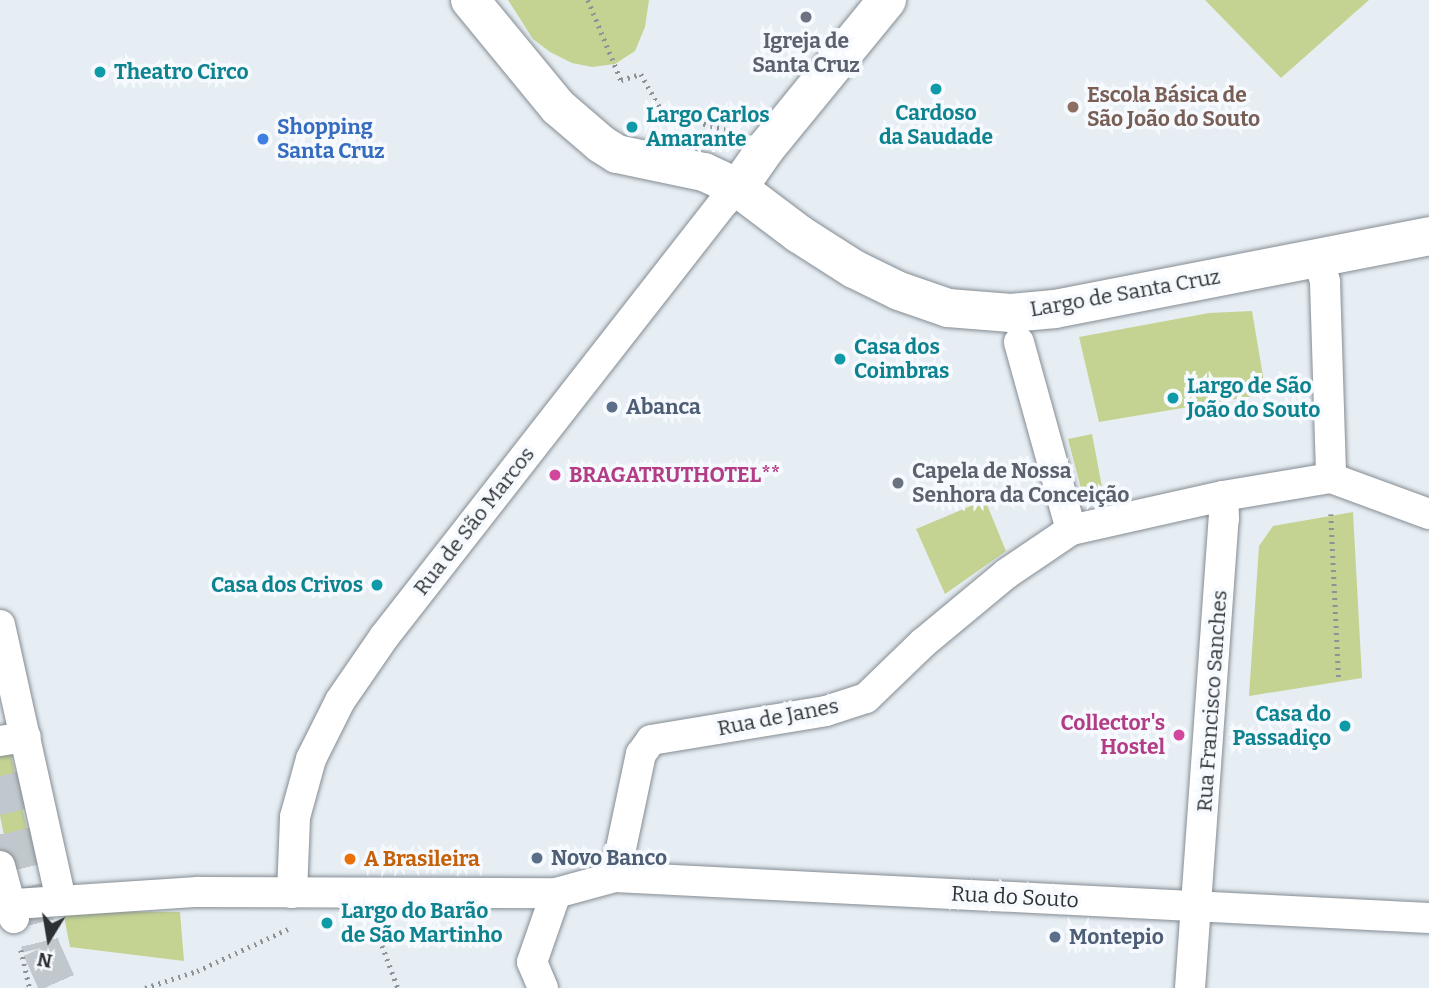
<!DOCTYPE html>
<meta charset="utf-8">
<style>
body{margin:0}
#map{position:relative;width:1429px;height:988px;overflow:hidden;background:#e6eef4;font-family:Bitter,serif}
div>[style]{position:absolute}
.green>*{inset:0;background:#c4d391}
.secondary-tunnel>*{height:38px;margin-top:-19px;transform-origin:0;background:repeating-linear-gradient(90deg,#c1c8cd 0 38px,transparent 0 57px)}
.path>*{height:4.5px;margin-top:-2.25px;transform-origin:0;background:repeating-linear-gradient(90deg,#8d9296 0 2px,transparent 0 7px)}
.roads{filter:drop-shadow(0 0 2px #858c92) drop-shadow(0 0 2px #858c92)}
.pedestrian>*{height:30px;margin:-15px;padding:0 15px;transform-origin:15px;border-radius:15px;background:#fff}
.minor>*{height:38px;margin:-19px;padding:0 19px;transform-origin:19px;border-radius:19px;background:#fff}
.dots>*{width:19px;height:19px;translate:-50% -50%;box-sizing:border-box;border:4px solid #f6faff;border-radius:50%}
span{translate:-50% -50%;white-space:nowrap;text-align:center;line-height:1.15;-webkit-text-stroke:7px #f6faff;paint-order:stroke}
.worship-label{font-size:21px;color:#5b616d;font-weight:700}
.left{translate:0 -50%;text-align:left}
.culture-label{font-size:21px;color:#0d838f;font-weight:700}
.right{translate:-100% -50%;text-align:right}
.education-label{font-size:21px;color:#785e54;font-weight:700}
.shop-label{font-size:21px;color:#366cbe;font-weight:700}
.street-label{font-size:21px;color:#2e3133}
.service-label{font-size:21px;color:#4e5e75;font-weight:700}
.hotel-label{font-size:21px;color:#b23c85;font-weight:700}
.food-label{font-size:21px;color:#c56008;font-weight:700}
.north{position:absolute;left:14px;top:904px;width:70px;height:70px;-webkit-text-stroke:5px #f6faff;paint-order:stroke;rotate:191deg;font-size:19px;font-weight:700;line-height:28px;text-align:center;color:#2e3133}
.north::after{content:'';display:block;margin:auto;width:24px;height:32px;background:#2e3133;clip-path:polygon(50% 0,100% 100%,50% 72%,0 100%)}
</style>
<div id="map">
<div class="green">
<div style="clip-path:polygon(508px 0,649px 0,645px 27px,635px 51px,615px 64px,592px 67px,572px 63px,550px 52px,533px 39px)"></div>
<div style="clip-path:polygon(1205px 0,1369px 0,1281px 78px)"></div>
<div style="clip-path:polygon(1252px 311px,1266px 394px,1099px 422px,1079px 337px,1209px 313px)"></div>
<div style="clip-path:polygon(1092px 434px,1103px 492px,1083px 496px,1068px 439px)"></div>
<div style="clip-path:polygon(985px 500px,1006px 551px,945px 594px,916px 529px)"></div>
<div style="clip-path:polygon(1353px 512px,1362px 678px,1249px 696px,1259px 546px,1273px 526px)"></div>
<div style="clip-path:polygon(9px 746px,32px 853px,8px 855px,0 816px,0 748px)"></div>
<div style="clip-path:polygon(63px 911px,180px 912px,184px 961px,70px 947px)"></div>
</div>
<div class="secondary-tunnel">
<div style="left:0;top:776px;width:177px;rotate:76.6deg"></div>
<div style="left:41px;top:948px;width:44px;rotate:65.8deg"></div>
</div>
<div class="path">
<div style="left:588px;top:0;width:87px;rotate:67.6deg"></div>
<div style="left:621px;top:80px;width:21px;rotate:-17deg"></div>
<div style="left:641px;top:74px;width:45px;rotate:60.6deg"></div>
<div style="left:663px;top:113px;width:70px;rotate:14.8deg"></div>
<div style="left:1331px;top:514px;width:167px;rotate:87.3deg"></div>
<div style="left:375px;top:926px;width:66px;rotate:69.6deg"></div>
<div style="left:21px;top:950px;width:39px;rotate:77deg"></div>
<div style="left:145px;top:988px;width:55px;rotate:-18.1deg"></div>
<div style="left:197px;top:971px;width:102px;rotate:-24.8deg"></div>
</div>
<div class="roads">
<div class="pedestrian">
<div style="left:1318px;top:257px;width:26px;rotate:74deg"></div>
<div style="left:1325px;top:282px;width:196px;rotate:88.2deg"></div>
<div style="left:1071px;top:530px;width:156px;rotate:-12.6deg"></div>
<div style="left:1223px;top:496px;width:109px;rotate:-9.5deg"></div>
<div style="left:1331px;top:478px;width:104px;rotate:20.2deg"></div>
<div style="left:0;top:625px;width:282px;rotate:77.5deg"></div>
<div style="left:0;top:741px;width:26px;rotate:-9deg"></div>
<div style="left:0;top:866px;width:54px;rotate:74.9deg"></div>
<div style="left:615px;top:877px;width:126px;rotate:-78.1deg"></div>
<div style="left:641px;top:754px;width:17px;rotate:-54deg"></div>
<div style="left:651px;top:740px;width:177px;rotate:-9.4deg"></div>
<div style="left:826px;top:711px;width:42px;rotate:-18deg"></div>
<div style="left:866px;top:698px;width:79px;rotate:-44deg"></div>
<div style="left:923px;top:643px;width:108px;rotate:-39.7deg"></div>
<div style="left:1006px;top:574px;width:78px;rotate:-34.1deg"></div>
<div style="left:1071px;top:530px;width:195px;rotate:-105.5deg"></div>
<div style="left:292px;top:893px;width:76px;rotate:-87.7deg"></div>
<div style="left:295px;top:817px;width:60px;rotate:-74.6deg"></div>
<div style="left:311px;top:759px;width:65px;rotate:-63.4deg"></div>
<div style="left:340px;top:701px;width:78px;rotate:-55.5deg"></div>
<div style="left:384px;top:637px;width:551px;rotate:-52.01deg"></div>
<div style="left:723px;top:203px;width:21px;rotate:-45deg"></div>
<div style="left:0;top:905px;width:198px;rotate:-3.8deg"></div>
<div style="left:198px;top:892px;width:358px;rotate:0.2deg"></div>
<div style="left:556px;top:893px;width:61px;rotate:-15.2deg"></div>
<div style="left:615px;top:877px;width:815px;rotate:2.88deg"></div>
<div style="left:543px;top:988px;width:28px;rotate:-113deg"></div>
<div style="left:532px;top:962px;width:73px;rotate:-70.8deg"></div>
<div style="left:1190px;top:988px;width:470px;rotate:-85.9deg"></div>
<div style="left:1224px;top:519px;width:23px;rotate:-92deg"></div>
</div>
<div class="minor">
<div style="left:470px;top:0;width:139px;rotate:50.6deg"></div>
<div style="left:558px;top:107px;width:57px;rotate:40.7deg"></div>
<div style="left:601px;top:144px;width:19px;rotate:32deg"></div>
<div style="left:617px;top:154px;width:89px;rotate:11.7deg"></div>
<div style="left:704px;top:172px;width:38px;rotate:25deg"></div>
<div style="left:738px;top:188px;width:76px;rotate:37deg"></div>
<div style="left:799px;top:234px;width:65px;rotate:32.5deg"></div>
<div style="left:854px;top:269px;width:50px;rotate:26.1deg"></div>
<div style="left:899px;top:291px;width:52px;rotate:19.1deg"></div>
<div style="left:948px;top:308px;width:63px;rotate:4.5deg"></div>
<div style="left:1011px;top:313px;width:44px;rotate:-5.2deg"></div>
<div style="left:1055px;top:309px;width:381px;rotate:-11deg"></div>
<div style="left:738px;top:188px;width:49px;rotate:-55deg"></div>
<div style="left:766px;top:148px;width:191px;rotate:-50.7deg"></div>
</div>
</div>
<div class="dots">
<div style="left:806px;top:17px;background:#6b7280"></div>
<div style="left:100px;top:72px;background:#0f9aa8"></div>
<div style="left:936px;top:89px;background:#0f9aa8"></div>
<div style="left:1073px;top:107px;background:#8d6e63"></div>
<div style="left:632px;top:127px;background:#0f9aa8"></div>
<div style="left:263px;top:139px;background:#3f7fe0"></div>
<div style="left:840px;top:359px;background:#0f9aa8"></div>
<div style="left:1173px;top:398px;background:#0f9aa8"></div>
<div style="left:612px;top:407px;background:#5c6f8a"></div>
<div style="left:555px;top:475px;background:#d1479c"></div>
<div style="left:898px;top:483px;background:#6b7280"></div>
<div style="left:377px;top:585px;background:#0f9aa8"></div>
<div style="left:1345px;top:726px;background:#0f9aa8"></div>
<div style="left:1179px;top:735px;background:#d1479c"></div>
<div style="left:537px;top:858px;background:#5c6f8a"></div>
<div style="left:350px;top:859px;background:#e8710a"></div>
<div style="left:327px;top:923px;background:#0f9aa8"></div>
<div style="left:1055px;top:937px;background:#5c6f8a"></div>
</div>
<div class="worship-label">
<span style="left:806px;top:53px">Igreja de<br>Santa Cruz</span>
<span class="left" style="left:912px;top:483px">Capela de Nossa<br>Senhora da Conceição</span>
</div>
<div class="culture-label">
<span class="left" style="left:114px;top:72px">Theatro Circo</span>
<span style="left:936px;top:125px">Cardoso<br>da Saudade</span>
<span class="left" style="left:646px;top:127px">Largo Carlos<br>Amarante</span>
<span class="left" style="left:854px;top:359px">Casa dos<br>Coimbras</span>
<span class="left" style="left:1187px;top:398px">Largo de São<br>João do Souto</span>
<span class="right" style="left:363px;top:585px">Casa dos Crivos</span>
<span class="right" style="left:1331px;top:726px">Casa do<br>Passadiço</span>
<span class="left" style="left:341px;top:923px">Largo do Barão<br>de São Martinho</span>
</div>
<div class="education-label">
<span class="left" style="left:1087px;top:107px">Escola Básica de<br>São João do Souto</span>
</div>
<div class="shop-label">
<span class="left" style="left:277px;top:139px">Shopping<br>Santa Cruz</span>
</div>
<div class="street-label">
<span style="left:1125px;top:293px;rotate:-10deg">Largo de Santa Cruz</span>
<span style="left:474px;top:521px;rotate:-52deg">Rua de São Marcos</span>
<span style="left:1212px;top:701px;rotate:-86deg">Rua Francisco Sanches</span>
<span style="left:778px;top:717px;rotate:-11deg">Rua de Janes</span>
<span style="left:1015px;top:897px;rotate:3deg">Rua do Souto</span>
</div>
<div class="service-label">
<span class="left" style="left:626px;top:407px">Abanca</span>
<span class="left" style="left:551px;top:858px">Novo Banco</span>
<span class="left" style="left:1069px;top:937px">Montepio</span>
</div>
<div class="hotel-label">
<span class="left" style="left:569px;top:475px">BRAGATRUTHOTEL**</span>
<span class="right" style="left:1165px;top:735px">Collector's<br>Hostel</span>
</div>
<div class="food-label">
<span class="left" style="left:364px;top:859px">A Brasileira</span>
</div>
<div class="north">N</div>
</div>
